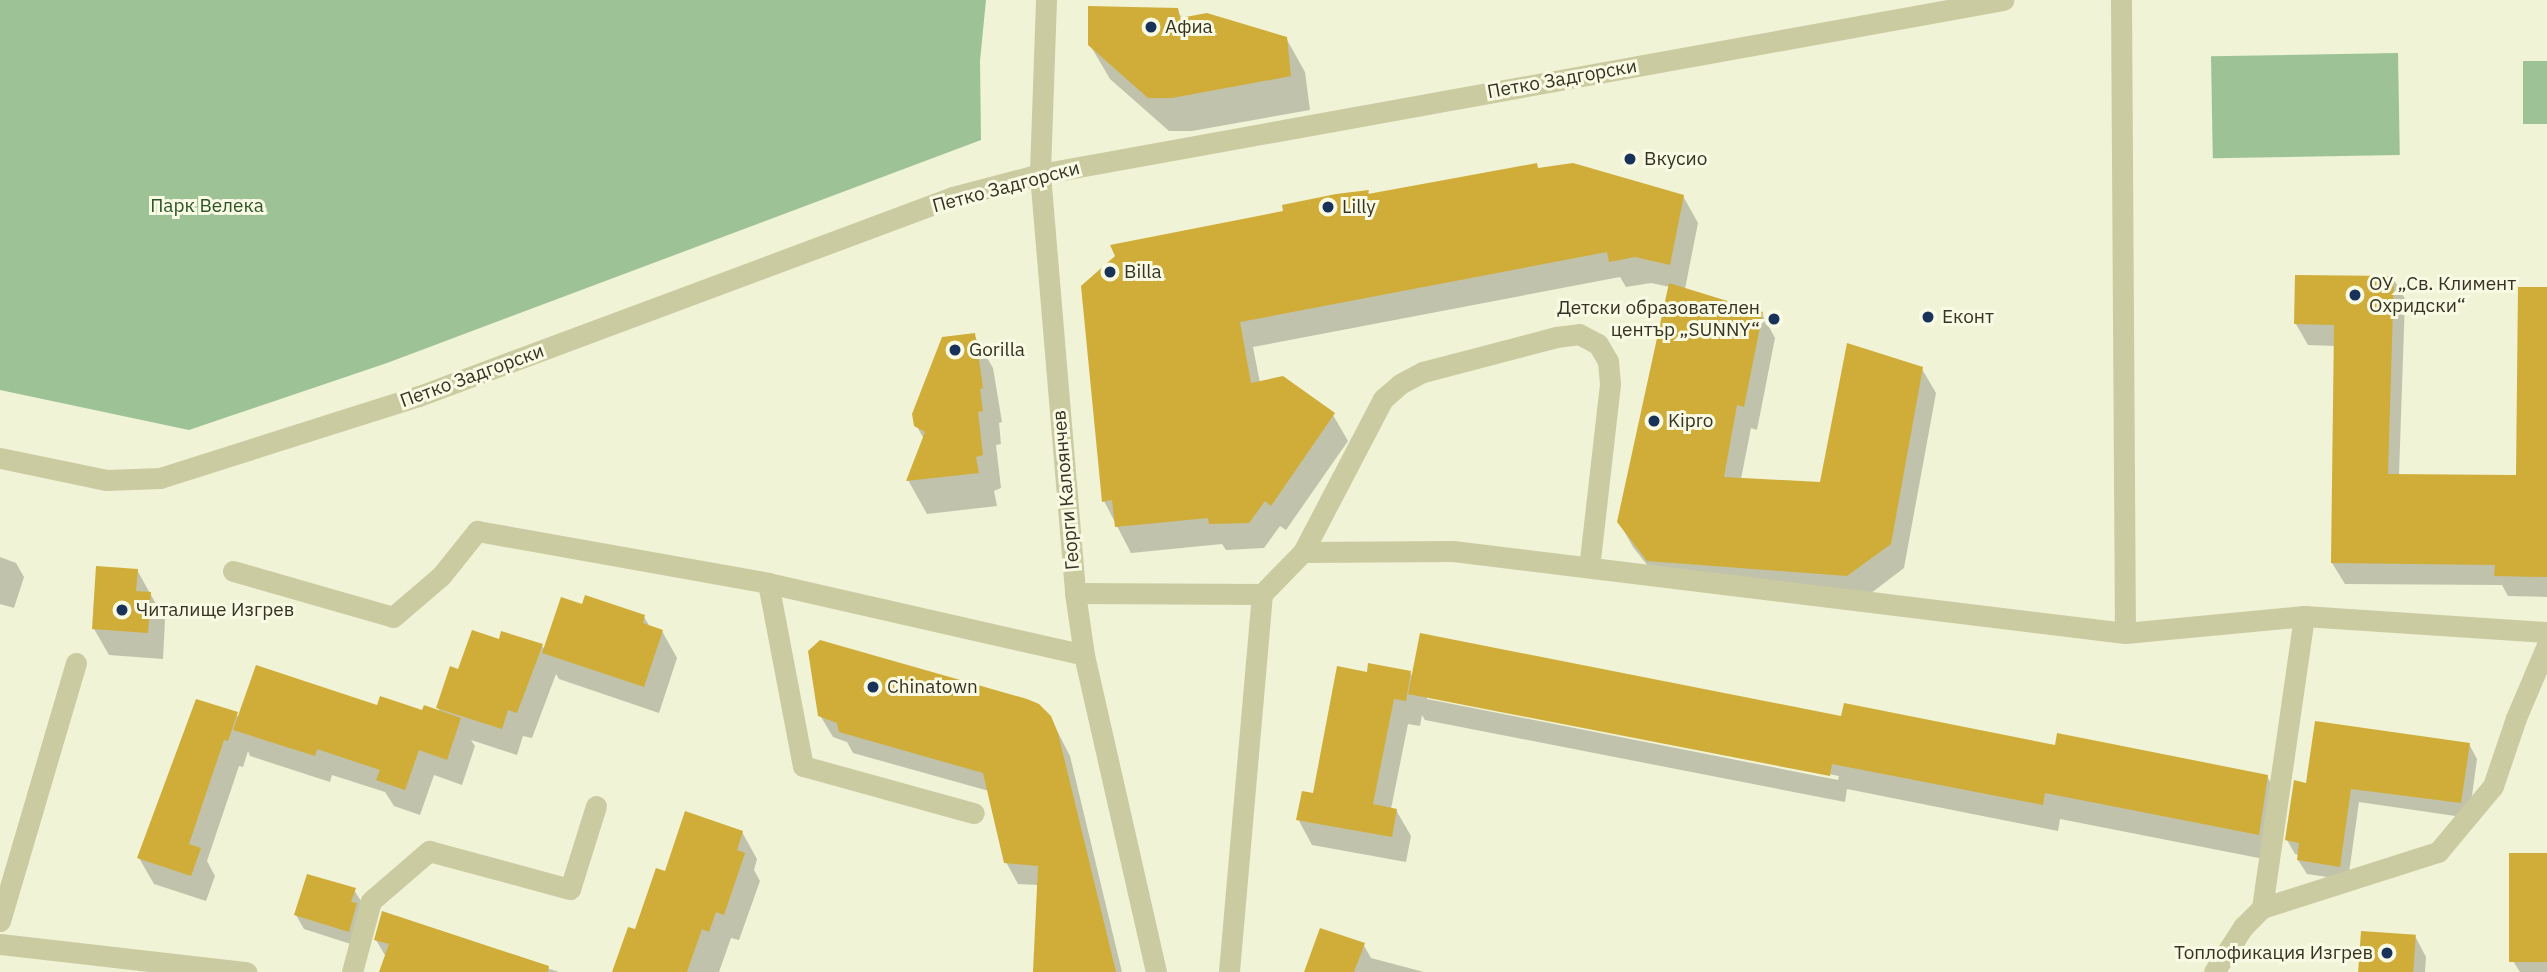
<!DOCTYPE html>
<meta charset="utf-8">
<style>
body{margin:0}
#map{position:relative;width:2547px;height:972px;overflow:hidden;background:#f1f3d7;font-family:"IBM Plex Sans",sans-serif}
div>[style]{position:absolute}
.green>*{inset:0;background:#9cc296;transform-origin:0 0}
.shadow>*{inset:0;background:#0003}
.building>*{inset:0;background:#cfad38;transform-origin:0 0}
.minor>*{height:21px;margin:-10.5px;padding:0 10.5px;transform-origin:10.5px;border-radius:10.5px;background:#cbcba2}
.dots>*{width:19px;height:19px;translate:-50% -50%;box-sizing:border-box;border:4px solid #f9fae3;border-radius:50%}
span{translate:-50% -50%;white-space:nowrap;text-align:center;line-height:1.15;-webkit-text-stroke:6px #f9fae3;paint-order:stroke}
.poi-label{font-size:19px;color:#353325}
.left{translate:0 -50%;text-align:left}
.right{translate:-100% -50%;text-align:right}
.street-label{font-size:19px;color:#353325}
.park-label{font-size:19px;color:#2c5527}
</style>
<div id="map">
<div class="green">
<div style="clip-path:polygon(0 0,986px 0,980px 61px,981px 140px,387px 363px,189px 430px,0 390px)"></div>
<div style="left:2398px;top:53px;width:102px;height:187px;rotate:89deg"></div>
<div style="left:2523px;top:61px;width:24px;height:63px"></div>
</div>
<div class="shadow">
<div style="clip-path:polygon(1177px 9px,1183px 20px,1286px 38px,1305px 72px,1310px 110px,1192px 131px,1169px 131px,1110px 79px,1090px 45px)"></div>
<div style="clip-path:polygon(1536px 165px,1539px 170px,1683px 196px,1698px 223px,1685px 289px,1762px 314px,1775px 338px,1757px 430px,1751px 428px,1741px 479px,1821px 483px,1922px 369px,1936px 393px,1904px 568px,1862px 600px,1663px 585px,1633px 547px,1619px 522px,1670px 287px,1651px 283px,1626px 287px,1620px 277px,1253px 347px,1260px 383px,1333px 415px,1348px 441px,1286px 530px,1280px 526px,1264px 548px,1226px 550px,1222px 544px,1131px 553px,1104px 501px,1285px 213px,1368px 192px,1370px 196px)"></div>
<div style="clip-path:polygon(2393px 278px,2405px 299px,2399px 475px,2517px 477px,2547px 296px,2547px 597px,2508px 596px,2502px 585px,2345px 584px,2332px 563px,2335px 346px,2308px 345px,2296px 324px)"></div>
<div style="clip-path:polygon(974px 335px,993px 368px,1002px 422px,999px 423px,1001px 444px,996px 445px,1001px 488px,994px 491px,997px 506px,927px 514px,908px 480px,924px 439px,916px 425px)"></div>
<div style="clip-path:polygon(0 557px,16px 563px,24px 577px,14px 608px,0 604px)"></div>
<div style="clip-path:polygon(137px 570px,165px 620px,163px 659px,109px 655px,94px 629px)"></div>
<div style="clip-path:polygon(583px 606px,644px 617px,650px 627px,662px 631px,677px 658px,659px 713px,559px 679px,556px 674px,532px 738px,523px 736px,517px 755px,471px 740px,475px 746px,462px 785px,434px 775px,420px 815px,394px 806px,385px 792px,332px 775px,330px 782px,250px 756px,248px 751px,243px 767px,239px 766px,207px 861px,215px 876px,206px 901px,154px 884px,139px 858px,236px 714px,239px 718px,378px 707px,441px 713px,438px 708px,459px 671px,500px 641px,542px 646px,545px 650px)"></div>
<div style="clip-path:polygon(evenodd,1410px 673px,1413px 677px,1843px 718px,2267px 776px,2282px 803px,2274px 861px,2060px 819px,2058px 831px,1847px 789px,1845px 802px,1425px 720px,1422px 715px,1420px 726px,1408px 724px,1391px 809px,1396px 810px,1411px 836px,1406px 862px,1312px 845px,1298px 819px,1315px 795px,1368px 674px,1410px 673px,1427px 696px,1839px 776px,1838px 780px,1427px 699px,1427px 696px)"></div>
<div style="clip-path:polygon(820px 715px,1050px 717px,1070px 756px,1122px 972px,1035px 972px,1039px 885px,1018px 884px,1006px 862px,989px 791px,853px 753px,847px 742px,833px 737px)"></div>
<div style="clip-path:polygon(2469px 744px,2477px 759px,2469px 818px,2359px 802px,2348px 880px,2307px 874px,2298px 860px,2299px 855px,2295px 854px,2287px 840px,2308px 785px)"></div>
<div style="clip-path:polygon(742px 832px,757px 859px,754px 870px,760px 881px,739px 940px,731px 938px,719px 972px,613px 972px,666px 874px)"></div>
<div style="clip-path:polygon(2547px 855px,2547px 972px,2520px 972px,2513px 961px)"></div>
<div style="clip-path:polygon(354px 890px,363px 904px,357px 946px,304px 929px,296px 915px)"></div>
<div style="clip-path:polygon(383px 914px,559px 972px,381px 972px,386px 957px,376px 940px)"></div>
<div style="clip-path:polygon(2415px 936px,2426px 957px,2425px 972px,2360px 972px)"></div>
<div style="clip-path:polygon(1363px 944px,1371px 958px,1424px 972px,1306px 972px)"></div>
</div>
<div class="building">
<div style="clip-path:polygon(1088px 6px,1178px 8px,1180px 18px,1207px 13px,1287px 37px,1291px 76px,1172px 98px,1148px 98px,1088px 45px)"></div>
<div style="clip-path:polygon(1537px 163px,1538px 168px,1573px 163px,1684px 195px,1670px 265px,1635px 257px,1609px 262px,1607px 252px,1240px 322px,1251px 383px,1283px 376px,1335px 413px,1271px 506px,1265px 501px,1249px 523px,1209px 524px,1208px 518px,1115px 527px,1112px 500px,1102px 502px,1081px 286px,1115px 256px,1110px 245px,1283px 211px,1282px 205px,1336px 194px,1369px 190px,1368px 194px)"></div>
<div style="clip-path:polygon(2295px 275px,2394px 276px,2388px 474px,2516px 475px,2518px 287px,2547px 287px,2547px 577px,2494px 576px,2495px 565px,2331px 563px,2334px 325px,2294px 324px)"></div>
<div style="clip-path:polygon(1669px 283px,1763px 312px,1744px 407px,1737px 405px,1724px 477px,1820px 482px,1847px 343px,1923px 367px,1891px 544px,1847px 576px,1647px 561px,1617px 522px)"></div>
<div style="clip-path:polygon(975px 333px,983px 388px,980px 389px,983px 411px,978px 412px,983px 455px,976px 457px,979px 473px,906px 481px,925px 432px,914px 426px,912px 414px,942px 337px)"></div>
<div style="clip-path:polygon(96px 566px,138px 569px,136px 591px,151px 592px,148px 633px,92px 629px)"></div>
<div style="clip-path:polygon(585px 595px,645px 615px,643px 623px,663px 630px,644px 687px,542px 653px,561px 597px,582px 604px)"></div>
<div style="clip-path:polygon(472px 630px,499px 639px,501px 631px,543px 644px,517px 713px,508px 710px,502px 729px,436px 708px,450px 666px,458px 669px)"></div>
<div style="clip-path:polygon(1420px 633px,1841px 716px,1844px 703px,2055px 745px,2057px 733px,2268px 775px,2259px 835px,2045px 793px,2043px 805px,1832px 764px,1830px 776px,1408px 694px)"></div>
<div style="clip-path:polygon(820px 640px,1027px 699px,1039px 704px,1051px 716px,1058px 733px,1116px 972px,1033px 972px,1038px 866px,1004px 863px,983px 773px,839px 732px,837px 723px,818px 716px,808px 651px)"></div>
<div style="clip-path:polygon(1368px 663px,1411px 671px,1406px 701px,1394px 699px,1373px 804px,1397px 809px,1392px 837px,1296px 820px,1302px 791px,1313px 793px,1337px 666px,1367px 672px)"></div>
<div style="clip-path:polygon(256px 665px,377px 705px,380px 696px,422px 710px,424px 705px,461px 718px,447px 760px,419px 750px,405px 790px,376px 780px,380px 770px,317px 749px,315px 756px,233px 730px)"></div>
<div style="clip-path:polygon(196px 699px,238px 712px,228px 741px,224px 740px,189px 844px,201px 848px,191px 876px,137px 858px)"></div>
<div style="clip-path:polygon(2315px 721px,2470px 743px,2461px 803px,2351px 789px,2340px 867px,2297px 860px,2299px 843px,2285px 840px,2294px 780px,2306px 783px)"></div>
<div style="clip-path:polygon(685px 811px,743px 831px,737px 850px,745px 853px,724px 915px,716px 912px,709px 932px,702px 929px,687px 972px,612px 972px,628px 927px,635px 929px,656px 868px,665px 871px)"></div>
<div style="left:2547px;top:853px;width:109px;height:38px;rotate:90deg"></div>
<div style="clip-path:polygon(307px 874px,356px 888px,351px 902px,357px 903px,349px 932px,294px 915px)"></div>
<div style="clip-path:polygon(382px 911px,549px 966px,548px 972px,379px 972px,389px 944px,374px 940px)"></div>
<div style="clip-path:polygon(1320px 928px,1365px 943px,1354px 972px,1304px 972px)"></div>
<div style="left:2361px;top:931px;width:55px;height:41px;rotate:4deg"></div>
</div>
<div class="minor">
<div style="left:1046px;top:0;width:174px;rotate:92deg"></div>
<div style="left:1040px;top:174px;width:420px;rotate:85.2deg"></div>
<div style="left:1075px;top:593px;width:63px;rotate:81.7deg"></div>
<div style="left:1084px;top:655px;width:325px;rotate:77.2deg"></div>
<div style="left:2121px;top:0;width:633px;rotate:89.64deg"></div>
<div style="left:0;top:458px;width:108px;rotate:11.7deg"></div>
<div style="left:106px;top:480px;width:54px;rotate:-2.1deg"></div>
<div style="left:160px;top:478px;width:272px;rotate:-17.6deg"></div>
<div style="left:419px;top:396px;width:570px;rotate:-20.44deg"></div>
<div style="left:953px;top:197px;width:90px;rotate:-14.8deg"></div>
<div style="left:1040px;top:174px;width:979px;rotate:-10.24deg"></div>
<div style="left:1303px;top:552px;width:173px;rotate:-62.4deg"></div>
<div style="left:1383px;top:399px;width:23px;rotate:-41deg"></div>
<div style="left:1400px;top:384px;width:26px;rotate:-28deg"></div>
<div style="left:1423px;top:372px;width:138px;rotate:-14.7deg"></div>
<div style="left:1556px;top:337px;width:23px;rotate:-7deg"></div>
<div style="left:1579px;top:334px;width:21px;rotate:28deg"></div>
<div style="left:1598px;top:344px;width:20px;rotate:60deg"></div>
<div style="left:1608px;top:361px;width:23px;rotate:85deg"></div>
<div style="left:1610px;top:384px;width:184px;rotate:96.5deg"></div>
<div style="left:233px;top:571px;width:166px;rotate:16deg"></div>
<div style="left:393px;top:617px;width:63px;rotate:-40.5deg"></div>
<div style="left:441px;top:576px;width:58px;rotate:-51.3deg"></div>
<div style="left:477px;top:531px;width:296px;rotate:10.1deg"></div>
<div style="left:768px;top:583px;width:324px;rotate:12.8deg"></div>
<div style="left:768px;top:583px;width:186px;rotate:79.2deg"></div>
<div style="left:803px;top:766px;width:177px;rotate:15.4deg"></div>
<div style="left:1075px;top:593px;width:187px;rotate:0.3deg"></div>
<div style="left:1262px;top:594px;width:379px;rotate:95deg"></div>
<div style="left:1262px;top:594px;width:59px;rotate:-45.7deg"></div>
<div style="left:1303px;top:552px;width:150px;rotate:-0.4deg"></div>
<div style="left:1453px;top:551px;width:677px;rotate:6.96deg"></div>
<div style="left:2125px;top:633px;width:180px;rotate:-5.4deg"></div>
<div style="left:2304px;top:616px;width:244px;rotate:3.8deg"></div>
<div style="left:2262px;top:908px;width:295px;rotate:-81.8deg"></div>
<div style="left:0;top:921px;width:269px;rotate:-73.6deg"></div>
<div style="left:0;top:944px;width:248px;rotate:6.5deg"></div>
<div style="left:352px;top:972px;width:73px;rotate:-75deg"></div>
<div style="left:371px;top:901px;width:77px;rotate:-40.8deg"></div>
<div style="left:429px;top:851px;width:146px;rotate:15.1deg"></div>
<div style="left:570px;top:889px;width:87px;rotate:-72.6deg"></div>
<div style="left:2214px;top:972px;width:54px;rotate:-57.2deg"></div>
<div style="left:2243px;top:927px;width:27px;rotate:-45deg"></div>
<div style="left:2262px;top:908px;width:185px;rotate:-17.7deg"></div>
<div style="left:2438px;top:852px;width:86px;rotate:-50.2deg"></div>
<div style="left:2493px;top:786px;width:72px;rotate:-71.3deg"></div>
<div style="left:2516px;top:718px;width:79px;rotate:-67deg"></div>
</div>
<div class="dots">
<div style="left:1151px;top:27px;background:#183259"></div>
<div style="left:1630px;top:159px;background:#183259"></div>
<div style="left:1328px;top:207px;background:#183259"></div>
<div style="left:1110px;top:272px;background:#183259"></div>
<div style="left:2355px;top:295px;background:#183259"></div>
<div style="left:1928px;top:317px;background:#183259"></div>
<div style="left:1774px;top:319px;background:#183259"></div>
<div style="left:955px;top:350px;background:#183259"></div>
<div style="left:1654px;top:421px;background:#183259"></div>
<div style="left:122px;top:610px;background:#183259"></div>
<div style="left:873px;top:687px;background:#183259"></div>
<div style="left:2387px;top:953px;background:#183259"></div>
</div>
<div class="poi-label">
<span class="left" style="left:1165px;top:27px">Афиа</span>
<span class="left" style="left:1644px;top:159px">Вкусио</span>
<span class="left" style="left:1342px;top:207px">Lilly</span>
<span class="left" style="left:1124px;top:272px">Billa</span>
<span class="left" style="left:2369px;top:295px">ОУ „Св. Климент<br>Охридски“</span>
<span class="right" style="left:1760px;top:319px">Детски образователен<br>център „SUNNY“</span>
<span class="left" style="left:1942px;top:317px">Еконт</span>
<span class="left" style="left:969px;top:350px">Gorilla</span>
<span class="left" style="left:1668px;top:421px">Kipro</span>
<span class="left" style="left:136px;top:610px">Читалище Изгрев</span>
<span class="left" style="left:887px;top:687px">Chinatown</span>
<span class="right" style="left:2373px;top:953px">Топлофикация Изгрев</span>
</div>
<div class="street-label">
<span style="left:1562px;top:79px;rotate:-10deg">Петко Задгорски</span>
<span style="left:1006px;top:187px;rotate:-15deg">Петко Задгорски</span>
<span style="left:472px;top:376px;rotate:-20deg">Петко Задгорски</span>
<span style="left:1066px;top:490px;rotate:-95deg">Георги Калоянчев</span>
</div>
<div class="park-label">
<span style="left:207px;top:206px">Парк Велека</span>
</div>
</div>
